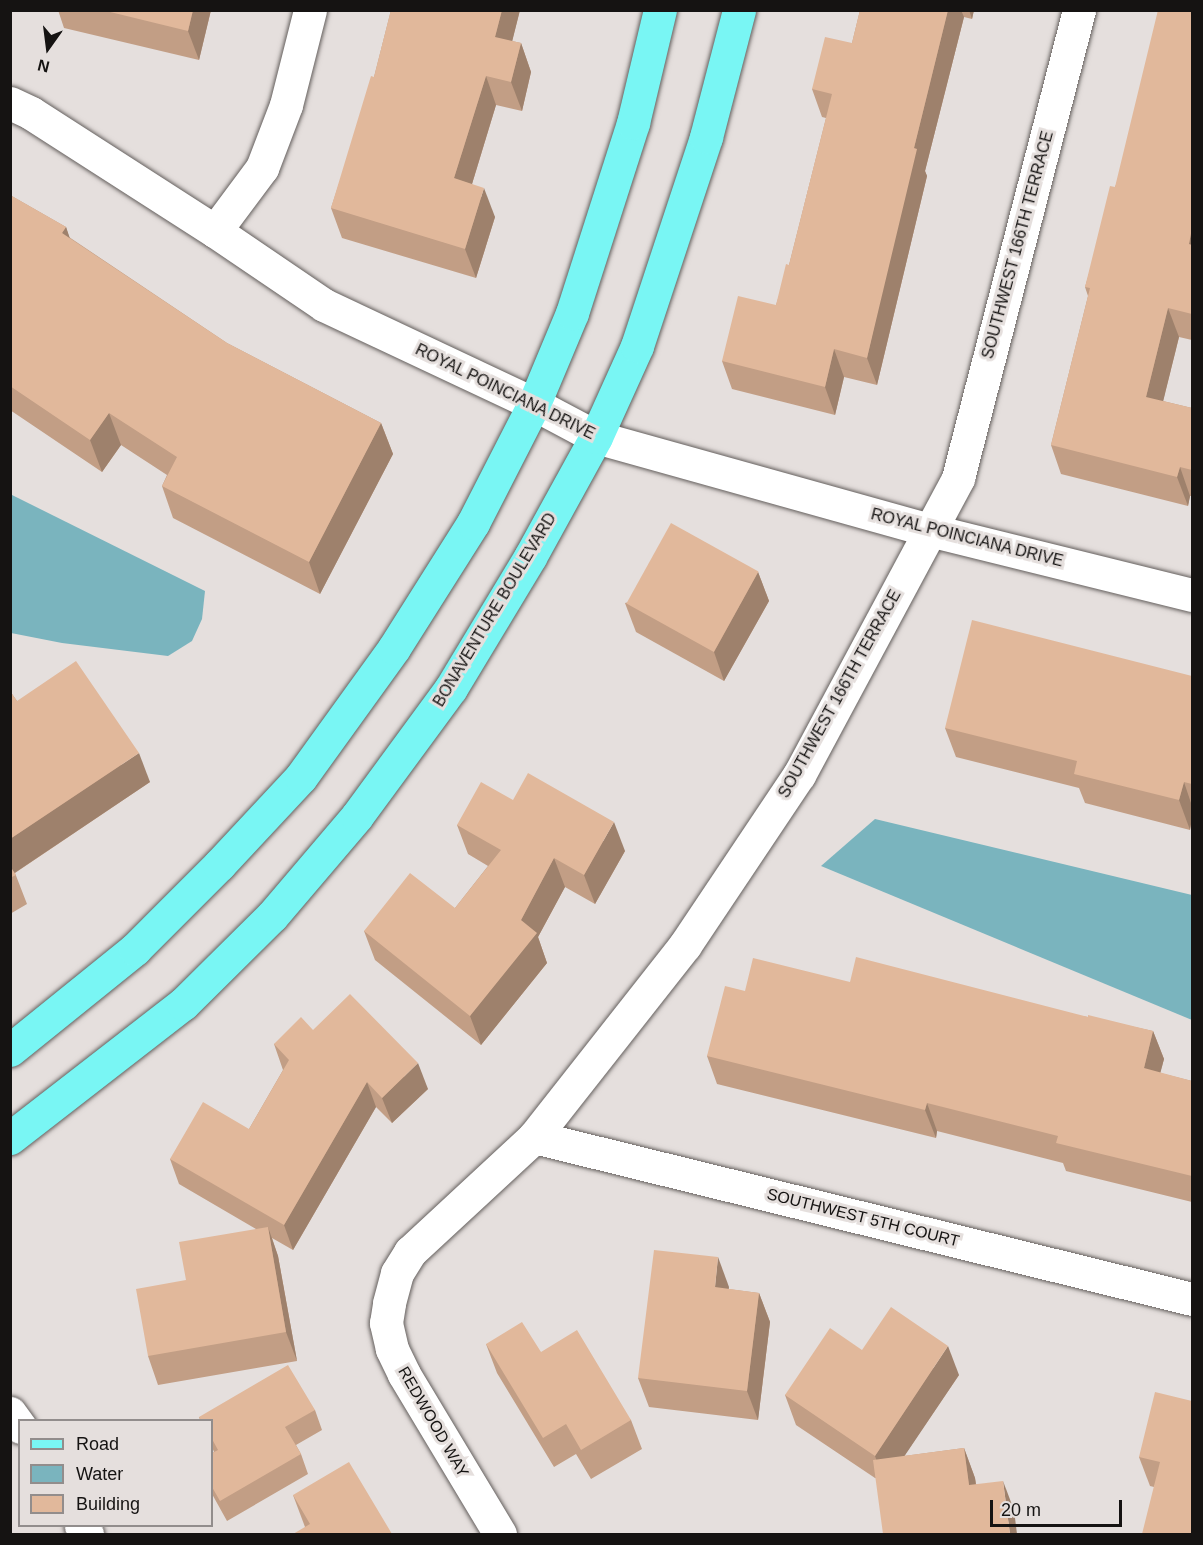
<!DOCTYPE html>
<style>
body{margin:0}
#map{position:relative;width:1203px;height:1545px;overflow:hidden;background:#e5dfdd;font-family:Arial,sans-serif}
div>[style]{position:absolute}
.water>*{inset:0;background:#7ab4be}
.roads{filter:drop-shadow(0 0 2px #645f5d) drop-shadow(0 0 2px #645f5d)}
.minor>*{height:33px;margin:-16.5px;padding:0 16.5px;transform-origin:16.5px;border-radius:16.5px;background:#fff}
.major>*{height:33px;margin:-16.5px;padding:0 16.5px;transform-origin:16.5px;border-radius:16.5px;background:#79f6f4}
.wall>*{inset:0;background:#c29e85}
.shaded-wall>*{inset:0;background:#9e816c}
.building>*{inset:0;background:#e1b89b;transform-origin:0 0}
span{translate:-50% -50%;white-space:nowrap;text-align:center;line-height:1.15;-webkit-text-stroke:6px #e5dfdd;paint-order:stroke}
.street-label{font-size:16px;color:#151312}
.frame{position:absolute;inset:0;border:12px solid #151312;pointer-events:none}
.legend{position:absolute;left:18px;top:1419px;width:195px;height:108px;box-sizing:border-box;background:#e5dfdd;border:2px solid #928d8c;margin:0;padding:8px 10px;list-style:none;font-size:18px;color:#151312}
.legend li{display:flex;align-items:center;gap:12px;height:30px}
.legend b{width:30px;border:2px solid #928d8c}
.north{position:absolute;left:18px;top:18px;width:60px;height:60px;-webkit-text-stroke:4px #e5dfdd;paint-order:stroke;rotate:194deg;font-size:16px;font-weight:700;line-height:24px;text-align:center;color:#151312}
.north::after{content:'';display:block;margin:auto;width:21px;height:27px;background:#151312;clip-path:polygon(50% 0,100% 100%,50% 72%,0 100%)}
.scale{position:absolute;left:990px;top:1500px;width:132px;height:27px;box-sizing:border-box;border:3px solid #151312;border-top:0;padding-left:8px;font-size:18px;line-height:21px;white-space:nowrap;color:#151312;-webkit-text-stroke:4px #e5dfdd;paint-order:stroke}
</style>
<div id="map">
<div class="water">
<div style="clip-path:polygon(10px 494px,205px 591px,202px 619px,192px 641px,168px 656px,62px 643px,11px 633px)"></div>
<div style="clip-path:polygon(875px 819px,1192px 895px,1192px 1020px,821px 866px)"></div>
</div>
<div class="roads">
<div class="minor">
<div style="left:10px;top:103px;width:23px;rotate:25deg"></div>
<div style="left:31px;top:113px;width:219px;rotate:32.7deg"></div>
<div style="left:215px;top:231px;width:132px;rotate:34.2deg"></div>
<div style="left:324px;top:305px;width:232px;rotate:25.2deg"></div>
<div style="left:534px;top:404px;width:70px;rotate:28deg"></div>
<div style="left:596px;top:437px;width:346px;rotate:15.6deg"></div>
<div style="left:929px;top:530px;width:271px;rotate:13.9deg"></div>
<div style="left:215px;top:231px;width:79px;rotate:-53.3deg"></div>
<div style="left:262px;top:168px;width:67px;rotate:-69.1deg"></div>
<div style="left:286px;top:105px;width:98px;rotate:-75.8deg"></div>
<div style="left:534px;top:1137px;width:678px;rotate:13.83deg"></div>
<div style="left:10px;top:1413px;width:17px;rotate:54deg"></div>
<div style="left:81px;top:1526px;width:10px;rotate:53deg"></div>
<div style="left:500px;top:1534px;width:187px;rotate:-121deg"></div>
<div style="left:404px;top:1374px;width:28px;rotate:-116deg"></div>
<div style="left:392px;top:1349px;width:27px;rotate:-103deg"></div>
<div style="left:386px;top:1323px;width:20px;rotate:-81deg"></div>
<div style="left:389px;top:1303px;width:31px;rotate:-75deg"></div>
<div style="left:397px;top:1273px;width:25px;rotate:-58deg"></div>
<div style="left:410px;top:1252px;width:169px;rotate:-42.8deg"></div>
<div style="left:534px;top:1137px;width:244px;rotate:-51.8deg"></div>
<div style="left:685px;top:945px;width:205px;rotate:-56.2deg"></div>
<div style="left:799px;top:775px;width:337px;rotate:-61.8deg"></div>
<div style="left:958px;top:478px;width:483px;rotate:-75.5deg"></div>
</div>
<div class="major">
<div style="left:10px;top:1050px;width:161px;rotate:-38.9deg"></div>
<div style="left:135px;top:949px;width:119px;rotate:-45deg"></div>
<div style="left:219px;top:865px;width:120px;rotate:-47deg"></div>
<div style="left:301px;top:777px;width:159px;rotate:-54.2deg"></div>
<div style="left:394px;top:648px;width:148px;rotate:-57.7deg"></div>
<div style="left:473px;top:523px;width:134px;rotate:-62.9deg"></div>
<div style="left:534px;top:404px;width:99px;rotate:-67.3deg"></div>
<div style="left:572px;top:313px;width:200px;rotate:-72.2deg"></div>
<div style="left:633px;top:123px;width:116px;rotate:-76.6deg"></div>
<div style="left:10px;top:1138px;width:219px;rotate:-37.8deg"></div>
<div style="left:183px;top:1004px;width:125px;rotate:-44.7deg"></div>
<div style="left:272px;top:916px;width:131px;rotate:-49.6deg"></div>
<div style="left:357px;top:816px;width:159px;rotate:-53.7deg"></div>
<div style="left:451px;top:688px;width:153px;rotate:-58.9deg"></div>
<div style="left:530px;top:557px;width:137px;rotate:-61.2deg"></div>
<div style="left:596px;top:437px;width:100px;rotate:-65.7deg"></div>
<div style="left:637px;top:346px;width:220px;rotate:-71.7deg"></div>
<div style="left:706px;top:137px;width:131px;rotate:-75.4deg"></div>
</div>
</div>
<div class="wall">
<div style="clip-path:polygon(58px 10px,211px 10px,199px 60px,64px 28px)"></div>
<div style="clip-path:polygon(391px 10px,520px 10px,512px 41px,521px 43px,531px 72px,522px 111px,496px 105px,472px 184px,495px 217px,476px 278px,342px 238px,331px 208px,374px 77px)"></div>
<div style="clip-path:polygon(860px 10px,974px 10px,972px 19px,964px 17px,925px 171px,927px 176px,877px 385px,844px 377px,835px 415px,732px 389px,722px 361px,776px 305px,789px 265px,826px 118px,822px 117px,812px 89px,852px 43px)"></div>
<div style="clip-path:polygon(1192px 10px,1192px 340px,1179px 337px,1163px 401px,1192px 408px,1192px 496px,1190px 496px,1188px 506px,1061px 474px,1051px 445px,1088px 296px,1085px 287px,1115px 187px)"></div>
<div style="clip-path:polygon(10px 195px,66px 227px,69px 237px,227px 343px,381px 423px,393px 454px,320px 594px,173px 518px,162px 486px,167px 475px,121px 445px,102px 472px,10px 410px)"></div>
<div style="clip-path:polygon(758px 572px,769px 601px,724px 681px,636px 632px,625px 603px)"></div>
<div style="clip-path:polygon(1192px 676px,1192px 818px,1190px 830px,1085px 803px,1079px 788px,956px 757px,945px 728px)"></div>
<div style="clip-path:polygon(10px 691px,17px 701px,150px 782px,15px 873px,27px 904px,10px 914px)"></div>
<div style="clip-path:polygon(513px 800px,625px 851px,595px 904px,565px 887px,538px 937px,547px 963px,481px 1045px,375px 960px,364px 931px,455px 908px,488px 866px,468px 854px,457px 825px)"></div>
<div style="clip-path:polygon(850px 982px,1088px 1017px,1153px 1031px,1164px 1059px,1160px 1073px,1192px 1081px,1192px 1202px,1066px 1171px,1063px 1163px,937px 1131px,936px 1138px,717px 1084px,707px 1056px,745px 991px)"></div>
<div style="clip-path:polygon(313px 1030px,428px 1089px,392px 1123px,376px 1107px,293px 1250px,272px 1238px,278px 1256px,297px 1361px,158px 1385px,148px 1356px,256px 1229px,179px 1184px,170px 1159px,249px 1129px,283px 1070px,274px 1044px)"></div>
<div style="clip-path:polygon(729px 1287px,728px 1289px,759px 1293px,770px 1322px,758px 1420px,649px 1407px,638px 1378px)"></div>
<div style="clip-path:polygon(486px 1344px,541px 1352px,631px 1420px,642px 1449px,591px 1479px,576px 1454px,554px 1467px,497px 1373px)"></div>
<div style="clip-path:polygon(862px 1350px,959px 1375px,904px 1456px,964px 1448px,975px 1478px,976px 1484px,1014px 1510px,875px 1478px,796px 1425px,785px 1395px)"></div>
<div style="clip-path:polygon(1192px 1401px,1154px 1487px,1150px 1486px,1139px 1457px)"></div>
<div style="clip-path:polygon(315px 1410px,322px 1430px,296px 1445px,301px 1454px,308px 1474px,227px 1521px,212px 1494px,212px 1453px,214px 1452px,212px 1447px,212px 1420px,200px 1420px,199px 1417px)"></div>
<div style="clip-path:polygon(293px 1495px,392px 1534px,305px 1527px)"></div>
</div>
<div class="shaded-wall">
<div style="clip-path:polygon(193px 10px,211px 10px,199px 60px,188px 31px)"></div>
<div style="clip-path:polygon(502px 10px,520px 10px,506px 66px,495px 37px)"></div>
<div style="clip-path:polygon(948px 10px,961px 10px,964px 17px,925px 171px,927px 176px,877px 385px,867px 358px,914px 148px)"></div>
<div style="clip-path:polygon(969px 10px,974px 10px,972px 19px)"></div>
<div style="clip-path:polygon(521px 43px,531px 72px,522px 111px,511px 82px)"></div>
<div style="clip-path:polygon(486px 76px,496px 105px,465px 207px,454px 178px)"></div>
<div style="clip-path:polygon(484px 188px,495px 217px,476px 278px,465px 249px)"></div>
<div style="clip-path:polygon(66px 227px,77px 259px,62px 233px)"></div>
<div style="clip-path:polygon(1192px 228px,1192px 254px,1189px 244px)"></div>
<div style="clip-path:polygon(1168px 308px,1179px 337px,1157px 426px,1146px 397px)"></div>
<div style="clip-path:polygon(834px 349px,844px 377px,835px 415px,825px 387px)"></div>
<div style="clip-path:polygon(109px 413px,121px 445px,102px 472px,90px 440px)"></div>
<div style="clip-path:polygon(381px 423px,393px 454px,320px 594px,309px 562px)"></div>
<div style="clip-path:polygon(1180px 467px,1190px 496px,1188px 506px,1177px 477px)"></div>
<div style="clip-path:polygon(758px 572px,769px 601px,724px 681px,714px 652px)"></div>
<div style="clip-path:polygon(139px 753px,150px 782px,10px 876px,10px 839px)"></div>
<div style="clip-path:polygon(1184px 782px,1192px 806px,1192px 818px,1190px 830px,1179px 800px)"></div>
<div style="clip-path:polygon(614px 822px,625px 851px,595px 904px,584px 875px)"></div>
<div style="clip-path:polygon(554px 858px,565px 887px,538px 937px,547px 963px,481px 1045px,470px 1016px)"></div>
<div style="clip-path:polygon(1153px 1031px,1164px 1059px,1154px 1097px,1144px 1068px)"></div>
<div style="clip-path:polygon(418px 1063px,428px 1089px,392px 1123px,382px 1098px)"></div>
<div style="clip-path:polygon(367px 1082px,376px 1107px,293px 1250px,284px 1225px)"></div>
<div style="clip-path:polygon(927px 1103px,937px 1131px,936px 1138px,925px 1110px)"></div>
<div style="clip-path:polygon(268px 1227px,278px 1256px,297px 1361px,286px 1332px)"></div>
<div style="clip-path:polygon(718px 1257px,729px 1287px,725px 1317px,715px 1287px)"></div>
<div style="clip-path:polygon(759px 1293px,770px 1322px,758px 1420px,747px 1391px)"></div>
<div style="clip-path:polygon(948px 1346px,959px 1375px,885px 1485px,875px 1456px)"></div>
<div style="clip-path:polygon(964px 1448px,975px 1478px,980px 1514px,969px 1485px)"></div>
<div style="clip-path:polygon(1003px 1481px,1014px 1510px,1017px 1534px,1010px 1534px)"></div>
</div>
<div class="building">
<div style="clip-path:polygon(102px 10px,193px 10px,188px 31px)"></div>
<div style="clip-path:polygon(391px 10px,502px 10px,495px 37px,521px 43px,511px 82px,486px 76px,454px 178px,484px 188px,465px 249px,331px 208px,371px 76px,374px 77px)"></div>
<div style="clip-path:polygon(860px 10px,948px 10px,914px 148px,917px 149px,867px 358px,834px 349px,825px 387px,722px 361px,738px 296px,776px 305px,786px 264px,789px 265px,832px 94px,812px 89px,825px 37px,852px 43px)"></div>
<div style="clip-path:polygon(1158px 10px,1192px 10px,1192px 228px,1189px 244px,1192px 245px,1192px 314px,1168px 308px,1146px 397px,1192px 408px,1192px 470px,1180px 467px,1177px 477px,1051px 445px,1090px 288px,1085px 287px,1110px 186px,1115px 187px)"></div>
<div style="clip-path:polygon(10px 195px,66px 227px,62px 233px,227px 343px,381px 423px,309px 562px,162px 486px,177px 457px,109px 413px,90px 440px,10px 386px)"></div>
<div style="left:671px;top:523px;width:100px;height:92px;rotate:29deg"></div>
<div style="clip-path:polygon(972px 620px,1192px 676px,1192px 784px,1184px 782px,1179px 800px,1074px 774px,1077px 761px,945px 728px)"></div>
<div style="clip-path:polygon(76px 661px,139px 753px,10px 839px,10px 691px,17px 701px)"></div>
<div style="clip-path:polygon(528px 773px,614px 822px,584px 875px,554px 858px,521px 920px,537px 933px,470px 1016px,364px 931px,410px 873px,455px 908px,501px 850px,457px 825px,481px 782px,513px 800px)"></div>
<div style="clip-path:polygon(10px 866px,16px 875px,10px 878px)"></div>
<div style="clip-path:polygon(856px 957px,1088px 1017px,1088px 1015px,1153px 1031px,1144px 1068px,1192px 1081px,1192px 1176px,1056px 1143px,1058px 1136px,927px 1103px,925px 1110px,707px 1056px,725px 986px,745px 991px,753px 958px,850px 982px)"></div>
<div style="clip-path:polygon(350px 994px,418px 1063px,382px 1098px,367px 1082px,284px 1225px,170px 1159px,203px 1102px,249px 1129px,289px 1060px,274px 1044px,301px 1017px,313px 1030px)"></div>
<div style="clip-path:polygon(268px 1227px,286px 1332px,148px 1356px,136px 1289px,186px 1280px,179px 1242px)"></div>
<div style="clip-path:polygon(654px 1250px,718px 1257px,715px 1287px,759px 1293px,747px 1391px,638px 1378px)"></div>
<div style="clip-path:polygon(891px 1307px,948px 1346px,875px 1456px,785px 1395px,830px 1328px,862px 1350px)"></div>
<div style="clip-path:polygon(522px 1322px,541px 1352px,577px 1330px,631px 1420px,581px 1450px,566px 1424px,543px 1438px,486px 1344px)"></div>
<div style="clip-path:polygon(288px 1365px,315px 1410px,285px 1427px,301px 1454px,220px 1501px,212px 1487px,212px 1453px,218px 1450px,212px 1439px,212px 1420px,201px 1420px,199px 1417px)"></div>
<div style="clip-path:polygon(1155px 1392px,1192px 1401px,1192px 1534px,1142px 1534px,1160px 1462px,1139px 1457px)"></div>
<div style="clip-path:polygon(964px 1448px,969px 1485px,1003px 1481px,1010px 1534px,883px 1534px,873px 1460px)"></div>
<div style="clip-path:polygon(349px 1462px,392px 1534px,293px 1534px,310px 1524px,293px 1495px)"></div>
</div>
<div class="street-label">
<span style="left:1018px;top:245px;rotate:-75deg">SOUTHWEST 166TH TERRACE</span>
<span style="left:505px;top:392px;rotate:26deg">ROYAL POINCIANA DRIVE</span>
<span style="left:967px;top:538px;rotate:14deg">ROYAL POINCIANA DRIVE</span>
<span style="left:495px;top:610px;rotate:-59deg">BONAVENTURE BOULEVARD</span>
<span style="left:840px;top:694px;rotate:-61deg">SOUTHWEST 166TH TERRACE</span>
<span style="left:863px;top:1218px;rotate:14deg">SOUTHWEST 5TH COURT</span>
<span style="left:433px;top:1422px;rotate:60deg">REDWOOD WAY</span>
</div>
<div class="frame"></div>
<ul class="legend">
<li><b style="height:8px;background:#79f6f4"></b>Road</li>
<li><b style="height:16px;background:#7ab4be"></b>Water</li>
<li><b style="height:16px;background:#e1b89b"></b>Building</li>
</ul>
<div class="north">N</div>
<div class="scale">20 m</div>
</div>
